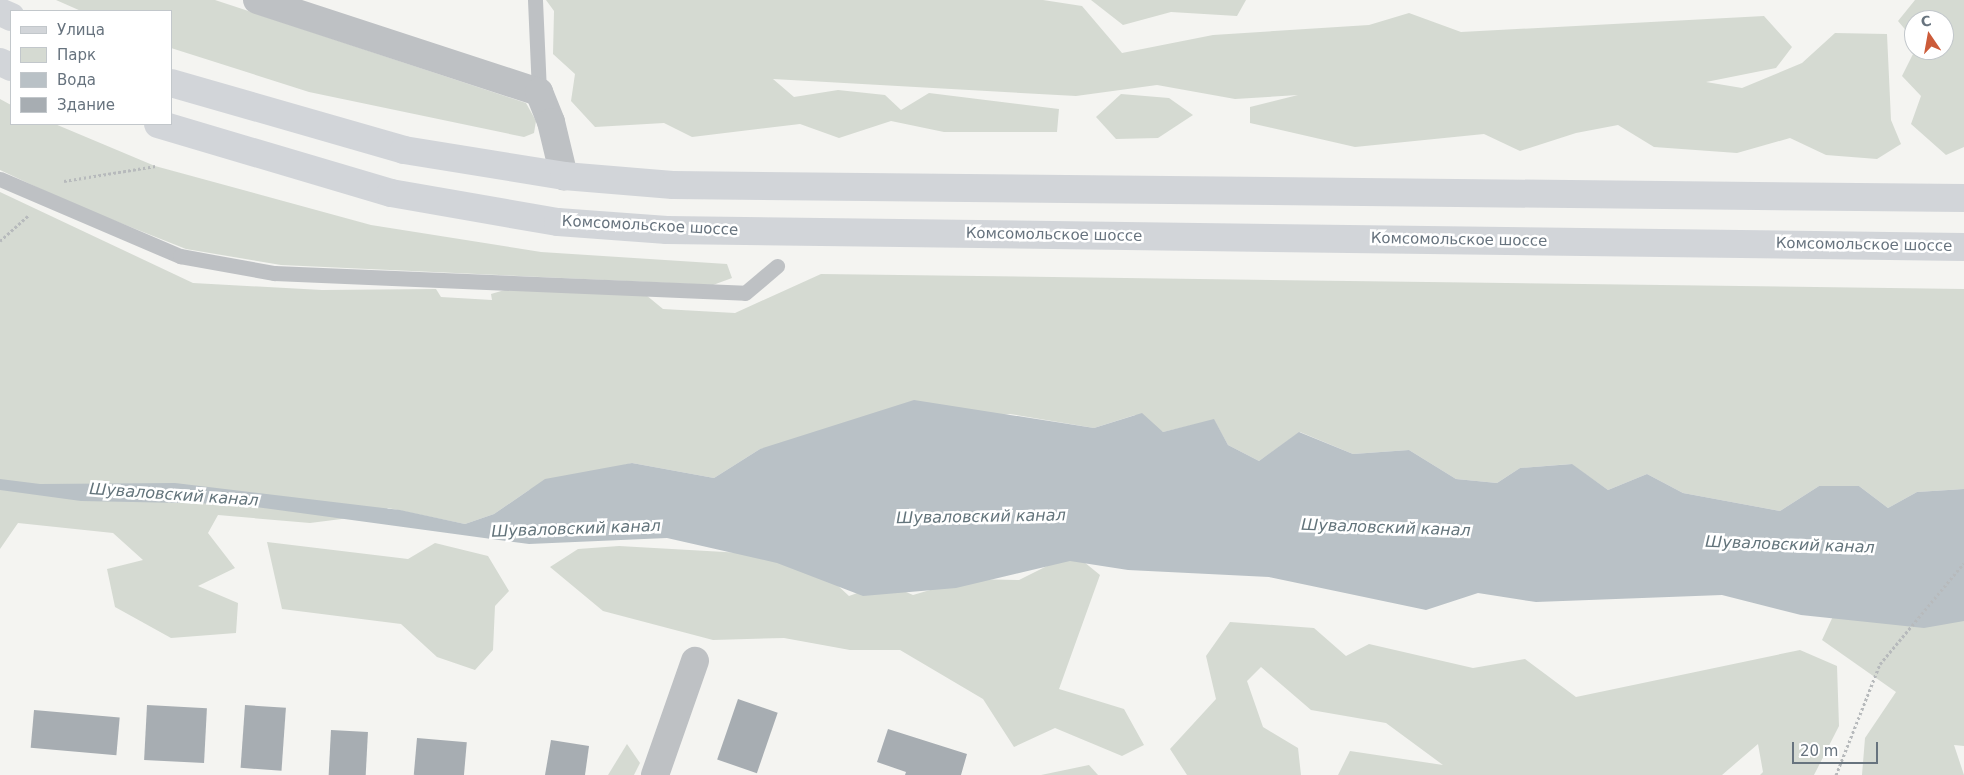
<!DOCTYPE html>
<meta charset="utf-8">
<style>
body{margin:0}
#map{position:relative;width:1964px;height:775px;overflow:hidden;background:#f4f4f1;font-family:"DejaVu Sans",sans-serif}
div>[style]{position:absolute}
.green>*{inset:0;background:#d5dad2}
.water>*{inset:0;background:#b9c1c6}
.building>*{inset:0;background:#a7adb2;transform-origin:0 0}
.path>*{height:3px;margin-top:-1.5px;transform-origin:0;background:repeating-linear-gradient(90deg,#b7babc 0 2.5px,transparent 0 5px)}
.service>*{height:15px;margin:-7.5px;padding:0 7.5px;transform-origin:7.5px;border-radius:7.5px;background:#bec1c4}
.minor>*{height:28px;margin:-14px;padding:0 14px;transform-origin:14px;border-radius:14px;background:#bec1c4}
.primary>*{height:28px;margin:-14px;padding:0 14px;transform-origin:14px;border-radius:14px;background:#d2d5d9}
span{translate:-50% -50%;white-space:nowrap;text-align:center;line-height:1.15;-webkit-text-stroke:5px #fff;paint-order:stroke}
.street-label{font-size:15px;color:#67737e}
.water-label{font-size:16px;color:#63747b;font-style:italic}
.legend{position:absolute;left:10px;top:10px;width:162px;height:115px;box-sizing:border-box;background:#fff;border:1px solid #c2c7cb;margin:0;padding:6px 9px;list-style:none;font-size:15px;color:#67737e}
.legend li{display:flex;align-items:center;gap:10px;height:25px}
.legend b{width:25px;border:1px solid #c2c7cb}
.north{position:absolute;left:1904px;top:10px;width:50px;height:50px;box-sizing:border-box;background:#fff;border:1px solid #c2c7cb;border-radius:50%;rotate:348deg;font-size:14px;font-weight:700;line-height:20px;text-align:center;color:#67737e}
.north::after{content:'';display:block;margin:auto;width:18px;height:22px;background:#cc5b39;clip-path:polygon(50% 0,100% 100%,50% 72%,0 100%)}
.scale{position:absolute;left:1792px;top:742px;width:86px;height:22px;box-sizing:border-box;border:2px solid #67737e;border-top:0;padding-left:6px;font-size:15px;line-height:18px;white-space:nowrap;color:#67737e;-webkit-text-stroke:4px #fff;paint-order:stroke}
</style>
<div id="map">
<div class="green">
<div style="clip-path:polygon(56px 0,215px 0,526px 103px,536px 121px,534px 133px,524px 137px,309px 92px,171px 48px,171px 11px,81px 11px)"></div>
<div style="clip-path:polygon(546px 0,1043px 0,1082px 6px,1122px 53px,1213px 35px,1369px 25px,1409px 13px,1461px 32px,1764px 16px,1792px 47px,1776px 68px,1706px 82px,1742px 88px,1802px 63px,1835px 33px,1887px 34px,1891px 120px,1901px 144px,1877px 159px,1826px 155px,1790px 138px,1737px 153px,1654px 147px,1618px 125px,1576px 133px,1520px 151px,1484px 134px,1355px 147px,1250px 123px,1250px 107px,1298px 95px,1235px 99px,1157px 85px,1076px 96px,773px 79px,794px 97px,838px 90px,885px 95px,901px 110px,929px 93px,1059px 109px,1057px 132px,944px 132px,891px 121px,839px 138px,800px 124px,692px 137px,664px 123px,595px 127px,571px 101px,575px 74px,553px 54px,554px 11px)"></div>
<div style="clip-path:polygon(1091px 0,1246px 0,1237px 16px,1171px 12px,1123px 25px)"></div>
<div style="clip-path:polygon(1915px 0,1964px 0,1964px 147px,1946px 155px,1911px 124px,1921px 96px,1902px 76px,1915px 50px,1944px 50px,1944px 20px,1914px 20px,1914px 40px,1898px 21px)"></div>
<div style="clip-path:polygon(1121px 94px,1169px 98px,1193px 115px,1158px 138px,1116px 139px,1096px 117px)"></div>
<div style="clip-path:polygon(0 99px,11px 105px,11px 124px,55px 124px,155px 166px,371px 225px,541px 252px,727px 264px,732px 278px,713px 285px,281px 265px,186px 249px,75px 205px,0 170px)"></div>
<div style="clip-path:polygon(0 192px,193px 283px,322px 290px,436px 289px,441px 297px,492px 300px,491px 294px,508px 289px,646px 295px,663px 309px,735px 313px,821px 274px,1964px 289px,1964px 489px,1917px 492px,1888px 508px,1859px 486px,1819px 486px,1780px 511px,1683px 493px,1647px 474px,1608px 490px,1571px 464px,1520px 468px,1497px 483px,1456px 479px,1409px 450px,1353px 454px,1300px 432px,1259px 461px,1228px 445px,1214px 420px,1163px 432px,1135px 415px,1094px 428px,1010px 414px,760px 449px,714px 478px,632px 463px,529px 490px,494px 514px,465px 524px,388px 508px,381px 514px,310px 523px,218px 515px,208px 533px,235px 568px,198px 586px,238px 603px,236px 633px,171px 638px,115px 607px,107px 569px,143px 560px,113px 533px,18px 523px,0 549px)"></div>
<div style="clip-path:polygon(267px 542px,408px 559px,435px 543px,488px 556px,509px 591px,495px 606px,493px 650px,475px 670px,437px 657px,401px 624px,282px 609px)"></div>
<div style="clip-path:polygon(619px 546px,760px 554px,820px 569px,849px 596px,885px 583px,913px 595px,968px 579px,1019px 580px,1073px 553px,1100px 575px,1059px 689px,1124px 709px,1144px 745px,1122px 756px,1055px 728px,1014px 747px,983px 699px,900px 650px,850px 650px,784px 638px,713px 640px,603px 611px,550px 567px,578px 549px)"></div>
<div style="clip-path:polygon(1964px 601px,1964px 746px,1954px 745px,1964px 775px,1862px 775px,1865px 738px,1896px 692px,1822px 640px,1835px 612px)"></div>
<div style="clip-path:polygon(1230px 622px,1314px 628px,1346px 656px,1369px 644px,1473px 668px,1525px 659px,1576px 697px,1800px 650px,1837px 666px,1839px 726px,1814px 775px,1760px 775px,1763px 772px,1758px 744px,1722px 775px,1338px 775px,1350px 751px,1443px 765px,1386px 723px,1311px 710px,1261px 667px,1247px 681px,1263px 727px,1298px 748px,1301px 775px,1187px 775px,1170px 749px,1216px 699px,1206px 656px)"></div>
<div style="clip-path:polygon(627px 744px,640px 763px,634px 775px,608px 775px)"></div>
<div style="clip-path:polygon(1089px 765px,1098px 775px,1041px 775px)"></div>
</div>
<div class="water">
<div style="clip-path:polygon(914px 400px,1094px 428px,1142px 413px,1163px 432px,1214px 419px,1228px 445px,1259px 461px,1299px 432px,1353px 454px,1409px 450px,1456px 479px,1497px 483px,1520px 468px,1572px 464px,1608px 490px,1647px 474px,1683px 493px,1780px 511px,1819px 486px,1859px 486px,1888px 508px,1917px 492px,1964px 489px,1964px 621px,1924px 628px,1801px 615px,1722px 595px,1536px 602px,1478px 593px,1426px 610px,1269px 577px,1128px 570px,1070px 561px,956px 588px,863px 596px,777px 563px,667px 538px,529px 544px,234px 504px,81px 501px,0 490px,0 479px,40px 484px,175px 483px,400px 510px,465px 524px,494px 514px,545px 479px,632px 463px,714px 478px,760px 449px)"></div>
</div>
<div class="building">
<div style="left:738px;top:699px;width:42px;height:64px;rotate:19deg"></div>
<div style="left:147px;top:705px;width:60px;height:55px;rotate:3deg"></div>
<div style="left:245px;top:705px;width:41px;height:63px;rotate:4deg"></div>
<div style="left:34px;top:710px;width:86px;height:38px;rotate:5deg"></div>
<div style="clip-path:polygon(888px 729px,967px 754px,961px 775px,905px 775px,906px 772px,877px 762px)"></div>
<div style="left:331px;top:730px;width:37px;height:45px;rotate:3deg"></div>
<div style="left:417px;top:738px;width:50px;height:37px;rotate:5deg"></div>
<div style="clip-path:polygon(551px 740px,589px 746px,585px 775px,545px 775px)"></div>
</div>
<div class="path">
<div style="left:64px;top:181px;width:93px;rotate:-9.3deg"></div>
<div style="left:0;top:241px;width:39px;rotate:-42deg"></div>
<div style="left:1836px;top:775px;width:119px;rotate:-68.4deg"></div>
<div style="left:1880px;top:664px;width:131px;rotate:-50.3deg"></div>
</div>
<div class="service">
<div style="left:535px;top:0;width:92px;rotate:87.5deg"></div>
<div style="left:0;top:179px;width:196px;rotate:23.2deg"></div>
<div style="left:180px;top:256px;width:96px;rotate:10.3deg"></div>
<div style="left:274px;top:273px;width:471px;rotate:2.4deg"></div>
<div style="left:745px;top:293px;width:42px;rotate:-40.2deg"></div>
</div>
<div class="minor">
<div style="left:257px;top:0;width:297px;rotate:18.1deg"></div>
<div style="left:539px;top:92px;width:32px;rotate:68deg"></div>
<div style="left:551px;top:122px;width:56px;rotate:76.5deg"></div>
<div style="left:655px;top:775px;width:121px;rotate:-70.7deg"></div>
</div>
<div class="primary">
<div style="left:0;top:12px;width:12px;rotate:24deg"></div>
<div style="left:0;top:62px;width:12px;rotate:24deg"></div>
<div style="left:171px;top:83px;width:242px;rotate:16deg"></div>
<div style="left:404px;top:150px;width:162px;rotate:9.2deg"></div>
<div style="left:564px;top:176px;width:109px;rotate:4.7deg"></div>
<div style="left:673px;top:185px;width:1291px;rotate:0.58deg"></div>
<div style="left:158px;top:124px;width:243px;rotate:16.5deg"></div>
<div style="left:391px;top:193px;width:169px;rotate:9.9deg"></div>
<div style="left:558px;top:222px;width:109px;rotate:4.2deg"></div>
<div style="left:667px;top:230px;width:1297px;rotate:0.75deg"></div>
</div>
<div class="street-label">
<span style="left:650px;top:226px;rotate:3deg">Комсомольское шоссе</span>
<span style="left:1054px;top:235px;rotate:1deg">Комсомольское шоссе</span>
<span style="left:1459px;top:240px;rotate:1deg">Комсомольское шоссе</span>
<span style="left:1864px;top:245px;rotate:1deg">Комсомольское шоссе</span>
</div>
<div class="water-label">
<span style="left:174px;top:495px;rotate:4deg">Шуваловский канал</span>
<span style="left:981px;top:517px;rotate:-1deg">Шуваловский канал</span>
<span style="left:1386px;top:528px;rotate:2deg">Шуваловский канал</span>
<span style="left:576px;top:529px;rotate:-2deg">Шуваловский канал</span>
<span style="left:1790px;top:545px;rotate:2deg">Шуваловский канал</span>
</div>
<ul class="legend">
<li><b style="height:6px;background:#d2d5d9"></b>Улица</li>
<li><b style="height:14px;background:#d5dad2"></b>Парк</li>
<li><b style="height:14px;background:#b9c1c6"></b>Вода</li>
<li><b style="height:14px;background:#a7adb2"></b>Здание</li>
</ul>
<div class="north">С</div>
<div class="scale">20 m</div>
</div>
